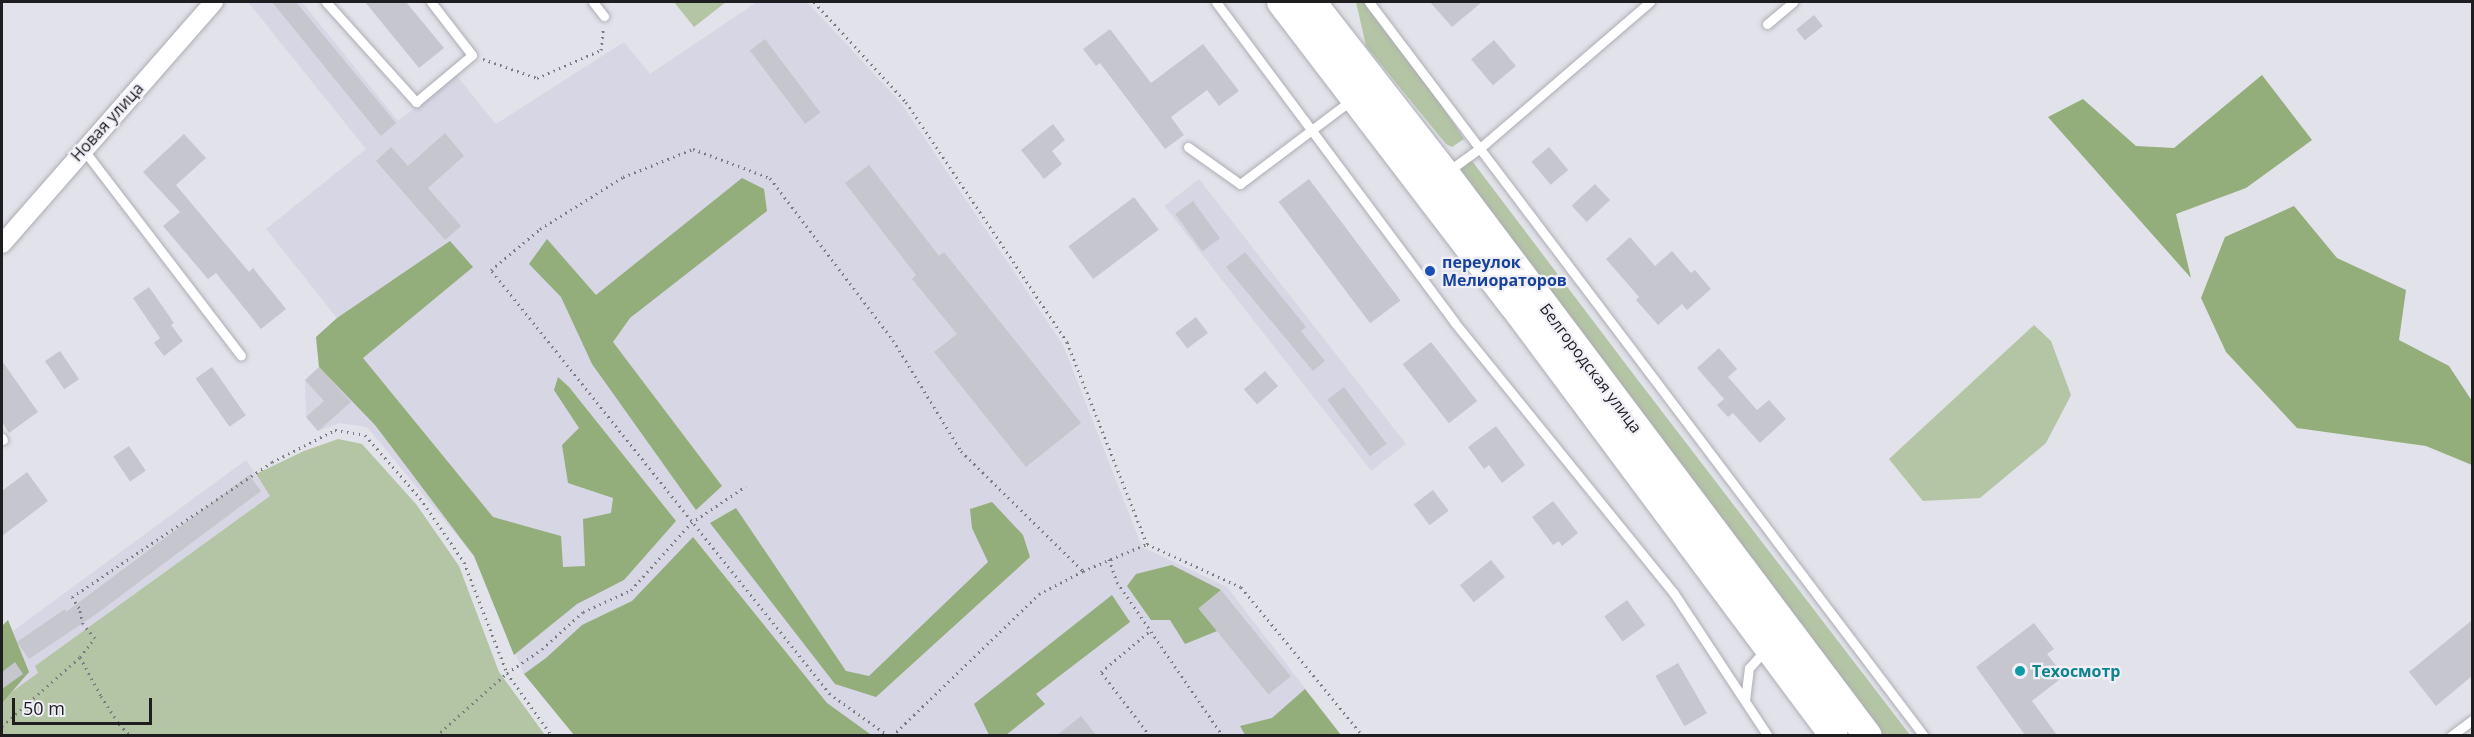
<!DOCTYPE html>
<meta charset="utf-8">
<style>
body{margin:0}
#map{position:relative;width:2474px;height:737px;overflow:hidden;background:#e2e2ea;font-family:"Open Sans",sans-serif}
div>[style]{position:absolute}
.built>*{inset:0;background:#d6d6e5;transform-origin:0 0}
.green>*{inset:0;background:#b4c5a5}
.forest>*{inset:0;background:#93ad7b}
.building>*{inset:0;background:#c6c6ce;transform-origin:0 0}
.path>*{height:3px;margin-top:-1.5px;transform-origin:0;background:repeating-linear-gradient(90deg,#7c7b81 0 1.5px,transparent 0 6px)}
.roads{filter:drop-shadow(0 0 2px #adadb4) drop-shadow(0 0 2px #adadb4)}
.service>*{height:9px;margin:-4.5px;padding:0 4.5px;transform-origin:4.5px;border-radius:4.5px;background:#fff}
.minor>*{height:18px;margin:-9px;padding:0 9px;transform-origin:9px;border-radius:9px;background:#fff}
.primary>*{height:28px;margin:-14px;padding:0 14px;transform-origin:14px;border-radius:14px;background:#fff}
.dots>*{width:16px;height:16px;translate:-50% -50%;box-sizing:border-box;border:3px solid #f0eff8;border-radius:50%}
span{translate:-50% -50%;white-space:nowrap;text-align:center;line-height:1.15;-webkit-text-stroke:4.5px #f0eff8;paint-order:stroke}
.street-label{font-size:16px;color:#1e1d20}
.transit-label{font-size:16px;color:#164399;font-weight:700}
.left{translate:0 -50%;text-align:left}
.culture-label{font-size:16px;color:#0d838f;font-weight:700}
.frame{position:absolute;inset:0;border:3px solid #1e1d20;pointer-events:none}
.scale{position:absolute;left:12px;top:698px;width:140px;height:27px;box-sizing:border-box;border:3px solid #1e1d20;border-top:0;padding-left:8px;font-size:18px;line-height:21px;white-space:nowrap;color:#1e1d20;-webkit-text-stroke:4px #f0eff8;paint-order:stroke}
</style>
<div id="map">
<div class="built">
<div style="clip-path:polygon(248px 2px,302px 2px,398px 121px,456px 75px,496px 124px,624px 42px,650px 74px,757px 2px,807px 2px,901px 103px,1063px 345px,1142px 547px,1227px 587px,1341px 735px,574px 735px,524px 674px,474px 556px,367px 427px,340px 423px,318px 431px,306px 417px,305px 380px,319px 367px,316px 337px,337px 318px,266px 229px,366px 149px)"></div>
<div style="left:1199px;top:179px;width:336px;height:44px;rotate:52deg"></div>
<div style="clip-path:polygon(246px 460px,270px 496px,35px 666px,39px 673px,2px 699px,2px 639px)"></div>
</div>
<div class="green">
<div style="clip-path:polygon(674px 2px,726px 2px,694px 27px)"></div>
<div style="clip-path:polygon(1356px 2px,1368px 2px,1403px 47px,1464px 139px,1452px 147px,1446px 144px,1366px 46px)"></div>
<div style="clip-path:polygon(1472px 161px,1634px 375px,1910px 735px,1881px 735px,1460px 182px,1460px 167px)"></div>
<div style="clip-path:polygon(2034px 325px,2051px 341px,2071px 395px,2046px 443px,1980px 498px,1923px 501px,1889px 459px)"></div>
<div style="clip-path:polygon(338px 439px,362px 444px,416px 504px,459px 566px,499px 672px,545px 735px,2px 735px,2px 699px,38px 673px,35px 666px,270px 496px,256px 474px,304px 451px)"></div>
</div>
<div class="forest">
<div style="clip-path:polygon(2262px 75px,2312px 140px,2246px 188px,2176px 214px,2191px 278px,2048px 117px,2083px 99px,2136px 146px,2174px 148px)"></div>
<div style="clip-path:polygon(742px 178px,764px 189px,767px 211px,630px 318px,613px 342px,722px 486px,696px 510px,592px 364px,561px 297px,529px 264px,547px 239px,596px 295px)"></div>
<div style="clip-path:polygon(2294px 206px,2337px 258px,2406px 290px,2399px 340px,2449px 366px,2472px 401px,2472px 465px,2426px 446px,2297px 428px,2226px 352px,2201px 298px,2225px 237px)"></div>
<div style="clip-path:polygon(450px 241px,473px 267px,363px 358px,493px 517px,561px 536px,563px 567px,585px 566px,583px 519px,611px 513px,613px 498px,568px 483px,562px 445px,579px 428px,554px 390px,558px 377px,569px 387px,676px 521px,624px 580px,577px 604px,514px 655px,474px 556px,375px 425px,319px 367px,316px 337px,337px 318px)"></div>
<div style="clip-path:polygon(992px 502px,1023px 535px,1030px 557px,876px 697px,835px 684px,710px 523px,736px 508px,846px 671px,869px 676px,988px 562px,972px 528px,970px 509px)"></div>
<div style="clip-path:polygon(693px 537px,827px 703px,870px 734px,868px 735px,574px 735px,524px 674px,546px 658px,582px 625px,632px 601px)"></div>
<div style="clip-path:polygon(1172px 565px,1221px 590px,1199px 609px,1217px 631px,1185px 644px,1170px 620px,1151px 620px,1127px 586px,1136px 574px)"></div>
<div style="clip-path:polygon(1112px 595px,1130px 622px,1036px 694px,1045px 704px,1006px 735px,989px 735px,974px 704px)"></div>
<div style="clip-path:polygon(8px 620px,29px 672px,2px 703px,2px 626px)"></div>
<div style="clip-path:polygon(1305px 689px,1341px 735px,1245px 735px,1240px 726px,1272px 718px)"></div>
</div>
<div class="building">
<div style="clip-path:polygon(272px 2px,296px 2px,396px 123px,381px 136px)"></div>
<div style="clip-path:polygon(365px 2px,406px 2px,444px 48px,419px 68px)"></div>
<div style="clip-path:polygon(1430px 2px,1482px 2px,1452px 27px)"></div>
<div style="left:1814px;top:15px;width:14px;height:23px;rotate:51deg"></div>
<div style="clip-path:polygon(1110px 29px,1151px 83px,1203px 44px,1239px 91px,1219px 106px,1207px 90px,1171px 117px,1184px 135px,1165px 149px,1100px 63px,1096px 66px,1083px 49px)"></div>
<div style="left:765px;top:39px;width:92px;height:19px;rotate:53deg"></div>
<div style="left:1494px;top:40px;width:34px;height:30px;rotate:50deg"></div>
<div style="clip-path:polygon(1053px 124px,1065px 140px,1052px 151px,1062px 164px,1044px 179px,1021px 150px)"></div>
<div style="clip-path:polygon(445px 133px,464px 156px,428px 188px,461px 226px,445px 240px,376px 161px,391px 147px,408px 166px)"></div>
<div style="clip-path:polygon(184px 134px,206px 158px,176px 185px,249px 272px,253px 268px,286px 309px,261px 329px,216px 273px,208px 279px,163px 226px,180px 212px,143px 172px)"></div>
<div style="left:1549px;top:147px;width:30px;height:23px;rotate:50deg"></div>
<div style="clip-path:polygon(869px 165px,939px 256px,944px 252px,1081px 423px,1026px 467px,934px 352px,957px 334px,912px 279px,916px 275px,845px 183px)"></div>
<div style="left:1309px;top:179px;width:152px;height:38px;rotate:53deg"></div>
<div style="left:1595px;top:184px;width:22px;height:32px;rotate:47deg"></div>
<div style="left:1134px;top:197px;width:41px;height:82px;rotate:53deg"></div>
<div style="left:1193px;top:201px;width:46px;height:22px;rotate:54deg"></div>
<div style="clip-path:polygon(1630px 237px,1655px 266px,1672px 251px,1691px 273px,1695px 270px,1711px 289px,1687px 310px,1682px 304px,1658px 325px,1636px 300px,1639px 297px,1606px 259px)"></div>
<div style="clip-path:polygon(1245px 252px,1306px 327px,1301px 331px,1325px 361px,1313px 371px,1226px 267px)"></div>
<div style="clip-path:polygon(149px 287px,174px 323px,171px 325px,183px 341px,164px 356px,154px 343px,160px 338px,133px 298px)"></div>
<div style="left:1196px;top:317px;width:20px;height:26px;rotate:53deg"></div>
<div style="left:1431px;top:342px;width:75px;height:36px;rotate:52deg"></div>
<div style="clip-path:polygon(1719px 348px,1737px 369px,1728px 377px,1757px 410px,1769px 400px,1786px 419px,1760px 443px,1733px 413px,1728px 417px,1717px 405px,1724px 399px,1697px 368px)"></div>
<div style="left:60px;top:351px;width:34px;height:18px;rotate:56deg"></div>
<div style="clip-path:polygon(2px 361px,38px 412px,9px 433px,2px 422px)"></div>
<div style="left:212px;top:367px;width:59px;height:20px;rotate:55deg"></div>
<div style="clip-path:polygon(319px 367px,351px 402px,318px 431px,306px 417px,324px 401px,305px 380px)"></div>
<div style="left:1265px;top:371px;width:20px;height:28px;rotate:49deg"></div>
<div style="left:1344px;top:387px;width:71px;height:21px;rotate:53deg"></div>
<div style="clip-path:polygon(1496px 426px,1525px 465px,1502px 483px,1489px 465px,1484px 469px,1468px 447px)"></div>
<div style="left:129px;top:446px;width:30px;height:19px;rotate:56deg"></div>
<div style="clip-path:polygon(27px 472px,48px 501px,2px 536px,2px 491px)"></div>
<div style="clip-path:polygon(249px 475px,261px 491px,95px 615px,29px 659px,17px 642px,65px 609px,66px 612px)"></div>
<div style="left:1433px;top:490px;width:26px;height:24px;rotate:53deg"></div>
<div style="clip-path:polygon(1553px 501px,1578px 533px,1562px 546px,1559px 541px,1553px 545px,1532px 517px)"></div>
<div style="left:1491px;top:560px;width:22px;height:40px;rotate:51deg"></div>
<div style="left:1221px;top:590px;width:111px;height:29px;rotate:51deg"></div>
<div style="left:1627px;top:600px;width:31px;height:28px;rotate:54deg"></div>
<div style="clip-path:polygon(2472px 620px,2472px 676px,2436px 706px,2409px 672px)"></div>
<div style="clip-path:polygon(2034px 623px,2054px 649px,2047px 654px,2064px 676px,2032px 701px,2057px 735px,2025px 735px,1976px 667px)"></div>
<div style="clip-path:polygon(15px 662px,23px 674px,2px 689px,2px 672px)"></div>
<div style="left:1678px;top:663px;width:58px;height:26px;rotate:60deg"></div>
<div style="clip-path:polygon(1081px 716px,1096px 735px,1057px 735px)"></div>
</div>
<div class="path">
<div style="left:814px;top:2px;width:136px;rotate:47.4deg"></div>
<div style="left:906px;top:102px;width:289px;rotate:56.1deg"></div>
<div style="left:1067px;top:342px;width:217px;rotate:68.4deg"></div>
<div style="left:483px;top:59px;width:57px;rotate:19.4deg"></div>
<div style="left:537px;top:78px;width:70px;rotate:-23.6deg"></div>
<div style="left:601px;top:50px;width:20px;rotate:-84deg"></div>
<div style="left:1109px;top:559px;width:24px;rotate:71deg"></div>
<div style="left:1117px;top:582px;width:187px;rotate:55.5deg"></div>
<div style="left:80px;top:657px;width:44px;rotate:61.7deg"></div>
<div style="left:101px;top:696px;width:33px;rotate:57deg"></div>
<div style="left:119px;top:724px;width:17px;rotate:45deg"></div>
<div style="left:2px;top:726px;width:104px;rotate:-41.5deg"></div>
<div style="left:80px;top:657px;width:24px;rotate:-52deg"></div>
<div style="left:95px;top:638px;width:18px;rotate:-131deg"></div>
<div style="left:83px;top:624px;width:16px;rotate:-104deg"></div>
<div style="left:79px;top:608px;width:13px;rotate:-122deg"></div>
<div style="left:72px;top:597px;width:241px;rotate:-34deg"></div>
<div style="left:272px;top:462px;width:71px;rotate:-26.9deg"></div>
<div style="left:335px;top:430px;width:30px;rotate:9deg"></div>
<div style="left:365px;top:435px;width:84px;rotate:48.9deg"></div>
<div style="left:420px;top:498px;width:78px;rotate:55.5deg"></div>
<div style="left:464px;top:562px;width:119px;rotate:68.8deg"></div>
<div style="left:507px;top:673px;width:77px;rotate:54.5deg"></div>
<div style="left:436px;top:736px;width:95px;rotate:-41.6deg"></div>
<div style="left:507px;top:673px;width:42px;rotate:-34.4deg"></div>
<div style="left:542px;top:649px;width:55px;rotate:-42.1deg"></div>
<div style="left:583px;top:612px;width:53px;rotate:-24.6deg"></div>
<div style="left:631px;top:590px;width:90px;rotate:-48.2deg"></div>
<div style="left:691px;top:523px;width:66px;rotate:-33.9deg"></div>
<div style="left:889px;top:736px;width:72px;rotate:-144.6deg"></div>
<div style="left:830px;top:694px;width:543px;rotate:-128.64deg"></div>
<div style="left:491px;top:270px;width:64px;rotate:-39.9deg"></div>
<div style="left:540px;top:229px;width:98px;rotate:-32.1deg"></div>
<div style="left:623px;top:177px;width:75px;rotate:-21.8deg"></div>
<div style="left:693px;top:149px;width:82px;rotate:20.6deg"></div>
<div style="left:770px;top:178px;width:203px;rotate:52.8deg"></div>
<div style="left:893px;top:340px;width:130px;rotate:58.5deg"></div>
<div style="left:961px;top:451px;width:171px;rotate:44.5deg"></div>
<div style="left:892px;top:736px;width:204px;rotate:-44deg"></div>
<div style="left:1039px;top:594px;width:50px;rotate:-27.6deg"></div>
<div style="left:1083px;top:571px;width:69px;rotate:-22.9deg"></div>
<div style="left:1147px;top:544px;width:103px;rotate:24.6deg"></div>
<div style="left:1241px;top:587px;width:193px;rotate:50.7deg"></div>
<div style="left:1150px;top:736px;width:81px;rotate:-127.4deg"></div>
<div style="left:1101px;top:672px;width:65px;rotate:-40deg"></div>
</div>
<div class="roads">
<div class="service">
<div style="left:326px;top:2px;width:135px;rotate:48deg"></div>
<div style="left:416px;top:102px;width:73px;rotate:-40deg"></div>
<div style="left:472px;top:55px;width:67px;rotate:-127.7deg"></div>
<div style="left:593px;top:2px;width:18px;rotate:52deg"></div>
<div style="left:1216px;top:2px;width:400px;rotate:53.3deg"></div>
<div style="left:1455px;top:323px;width:346px;rotate:51deg"></div>
<div style="left:1673px;top:592px;width:173px;rotate:56.6deg"></div>
<div style="left:1369px;top:2px;width:920px;rotate:52.91deg"></div>
<div style="left:1767px;top:24px;width:34px;rotate:-40deg"></div>
<div style="left:1188px;top:147px;width:64px;rotate:35.4deg"></div>
<div style="left:1240px;top:184px;width:141px;rotate:-37deg"></div>
<div style="left:83px;top:149px;width:260px;rotate:52.6deg"></div>
<div style="left:1447px;top:172px;width:41px;rotate:-36deg"></div>
<div style="left:1480px;top:148px;width:224px;rotate:-40.7deg"></div>
<div style="left:2px;top:438px;width:2px;rotate:63deg"></div>
<div style="left:1745px;top:700px;width:32px;rotate:-83deg"></div>
<div style="left:1749px;top:668px;width:25px;rotate:-48deg"></div>
<div style="left:2451px;top:736px;width:26px;rotate:-37deg"></div>
</div>
<div class="minor">
<div style="left:2px;top:244px;width:322px;rotate:-48.8deg"></div>
</div>
<div class="primary">
<div style="left:1281px;top:2px;width:382px;rotate:52.6deg"></div>
<div style="left:1513px;top:305px;width:537px;rotate:53.32deg"></div>
<div style="left:1312px;top:2px;width:217px;rotate:52.1deg"></div>
<div style="left:1445px;top:173px;width:704px;rotate:53.08deg"></div>
</div>
</div>
<div class="dots">
<div style="left:1430px;top:271px;background:#1a4fb4"></div>
<div style="left:2020px;top:671px;background:#0f9aa8"></div>
</div>
<div class="street-label">
<span style="left:107px;top:122px;rotate:-48deg">Новая улица</span>
<span style="left:1591px;top:368px;rotate:53deg">Белгородская улица</span>
</div>
<div class="transit-label">
<span class="left" style="left:1442px;top:271px">переулок<br>Мелиораторов</span>
</div>
<div class="culture-label">
<span class="left" style="left:2032px;top:671px">Техосмотр</span>
</div>
<div class="frame"></div>
<div class="scale">50 m</div>
</div>
